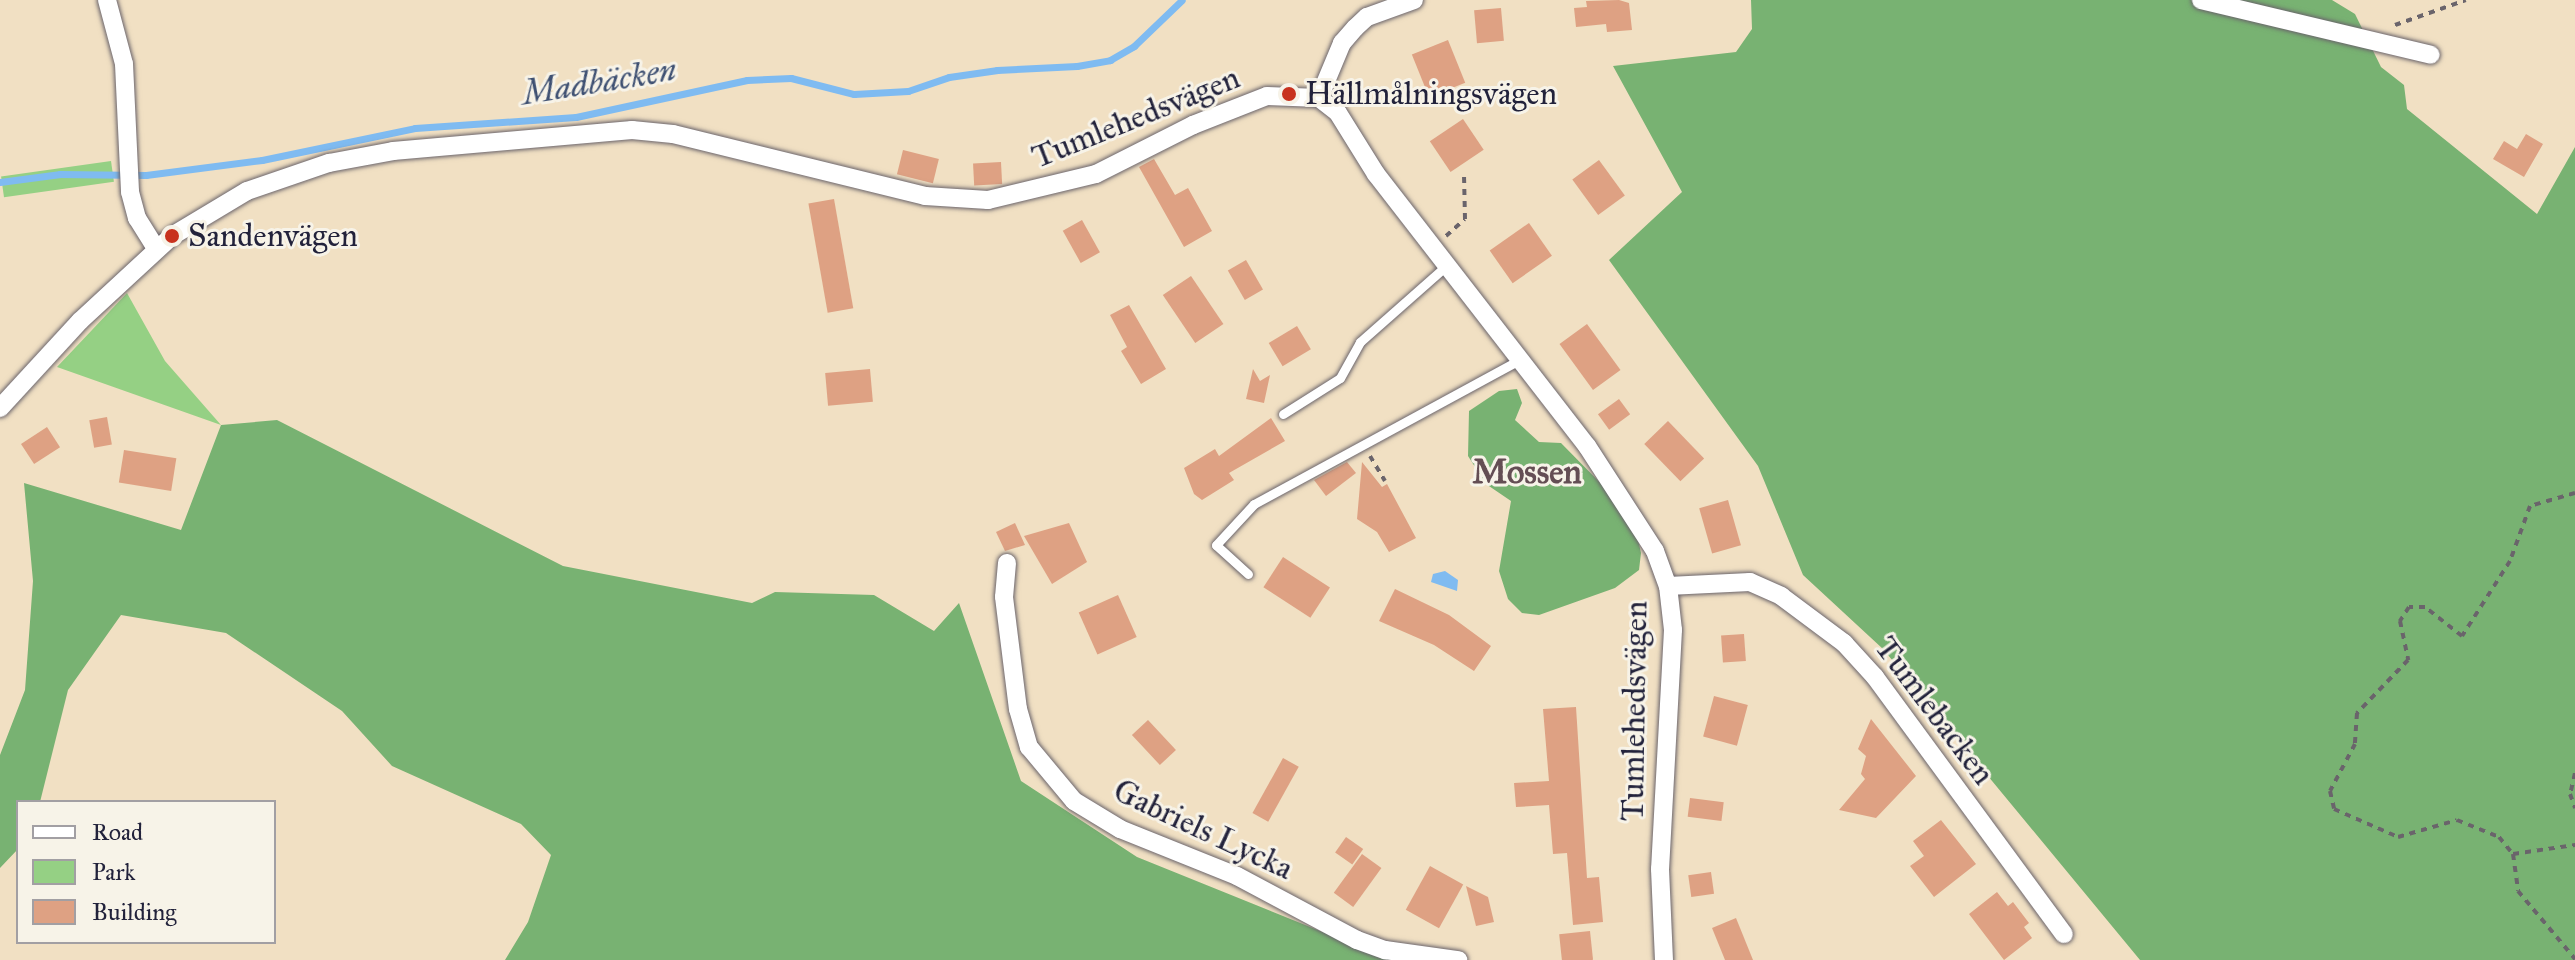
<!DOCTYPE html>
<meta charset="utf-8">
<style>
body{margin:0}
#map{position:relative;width:2575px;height:960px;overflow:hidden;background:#f1e0c3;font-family:"IM FELL Great Primer",serif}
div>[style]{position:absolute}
.green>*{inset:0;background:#95d084;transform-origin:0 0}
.forest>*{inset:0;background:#78b272}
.water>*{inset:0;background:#7fbbf1}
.stream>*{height:7px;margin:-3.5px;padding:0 3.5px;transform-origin:3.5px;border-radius:3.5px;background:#7fbbf1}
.building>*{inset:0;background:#dea183;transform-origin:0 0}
.path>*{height:4px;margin-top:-2px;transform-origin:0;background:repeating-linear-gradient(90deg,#6a646b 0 6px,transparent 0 12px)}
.roads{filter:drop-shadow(0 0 2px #6a646b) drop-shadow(0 0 2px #6a646b)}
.lane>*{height:9px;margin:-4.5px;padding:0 4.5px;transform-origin:4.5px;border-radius:4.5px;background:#fff}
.street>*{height:18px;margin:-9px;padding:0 9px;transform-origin:9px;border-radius:9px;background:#fff}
.dots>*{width:22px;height:22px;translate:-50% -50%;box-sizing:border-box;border:4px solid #f7f3e8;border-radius:50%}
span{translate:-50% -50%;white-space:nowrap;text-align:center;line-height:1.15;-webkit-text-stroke:6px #f7f3e8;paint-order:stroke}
.poi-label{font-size:32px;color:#22223b}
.left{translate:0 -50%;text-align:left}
.street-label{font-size:32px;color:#22223b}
.water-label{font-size:34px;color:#3e5072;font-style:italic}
.neighbourhood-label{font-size:34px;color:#644e54;font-weight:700}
.legend{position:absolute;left:16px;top:800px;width:260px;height:144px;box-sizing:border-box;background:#f7f3e8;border:2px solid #a29fa3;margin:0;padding:10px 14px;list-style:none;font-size:24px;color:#22223b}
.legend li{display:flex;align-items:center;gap:16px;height:40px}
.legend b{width:40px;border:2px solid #a29fa3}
</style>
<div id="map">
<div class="green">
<div style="left:111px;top:161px;width:21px;height:111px;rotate:82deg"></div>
<div style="clip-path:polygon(127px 293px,165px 361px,221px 425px,57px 367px)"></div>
</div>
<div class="forest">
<div style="clip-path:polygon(1751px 0,2332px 0,2355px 14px,2381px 67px,2404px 85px,2407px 109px,2537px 214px,2575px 147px,2575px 960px,2140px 960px,1883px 649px,1803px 575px,1758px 466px,1609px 260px,1682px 192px,1613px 66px,1736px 52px,1752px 29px)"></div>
<div style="clip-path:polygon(1517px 389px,1522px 403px,1515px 420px,1539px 442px,1561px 443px,1622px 505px,1635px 526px,1641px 553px,1639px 570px,1615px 588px,1539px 615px,1522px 613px,1508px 599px,1499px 571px,1511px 501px,1486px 484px,1468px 456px,1469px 411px,1499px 391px)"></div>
<div style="clip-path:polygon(277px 420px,563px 566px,752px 603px,775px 592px,874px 595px,934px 631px,959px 603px,1021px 781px,1137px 857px,1377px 954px,1409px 960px,505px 960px,528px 922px,551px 855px,521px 824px,392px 766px,342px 711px,226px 633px,121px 615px,68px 690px,40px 802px,18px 802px,18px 849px,0 868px,0 755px,25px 690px,33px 581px,24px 483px,181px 530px,221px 425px)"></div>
</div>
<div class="water">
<div style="clip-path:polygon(1445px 571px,1458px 580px,1457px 591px,1431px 582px,1433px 574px)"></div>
</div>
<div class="stream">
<div style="left:0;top:182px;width:61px;rotate:-7.6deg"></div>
<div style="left:60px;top:174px;width:86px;rotate:0.7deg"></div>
<div style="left:146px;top:175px;width:117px;rotate:-7.4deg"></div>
<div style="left:262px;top:160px;width:156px;rotate:-11.8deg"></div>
<div style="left:415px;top:128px;width:161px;rotate:-3.9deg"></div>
<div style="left:576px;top:117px;width:175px;rotate:-12.2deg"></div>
<div style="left:747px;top:80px;width:44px;rotate:-2.6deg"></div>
<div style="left:791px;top:78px;width:65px;rotate:14.3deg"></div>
<div style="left:854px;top:94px;width:54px;rotate:-3.2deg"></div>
<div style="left:908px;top:91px;width:43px;rotate:-18.9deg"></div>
<div style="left:949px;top:77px;width:49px;rotate:-8.3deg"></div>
<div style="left:997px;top:70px;width:80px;rotate:-2.9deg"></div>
<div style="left:1077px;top:66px;width:34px;rotate:-10deg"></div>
<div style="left:1110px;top:60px;width:28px;rotate:-30deg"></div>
<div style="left:1134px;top:46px;width:66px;rotate:-43.8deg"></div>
</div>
<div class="building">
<div style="clip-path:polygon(1619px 0,1629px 3px,1632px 30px,1607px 32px,1606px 24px,1576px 27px,1574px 8px,1587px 7px,1586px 1px)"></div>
<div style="left:1501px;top:8px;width:33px;height:27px;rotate:85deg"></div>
<div style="left:1448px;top:40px;width:46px;height:39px;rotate:68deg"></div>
<div style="left:1463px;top:119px;width:37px;height:40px;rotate:56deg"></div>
<div style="clip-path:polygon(2526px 134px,2543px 144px,2524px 177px,2493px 159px,2504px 141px,2517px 149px)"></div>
<div style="left:903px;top:150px;width:37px;height:25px;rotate:14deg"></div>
<div style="clip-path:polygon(1154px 159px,1175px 195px,1188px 188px,1212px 231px,1184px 247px,1139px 167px)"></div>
<div style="left:1599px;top:160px;width:44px;height:33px;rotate:54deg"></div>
<div style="left:1001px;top:162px;width:22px;height:28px;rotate:87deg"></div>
<div style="left:834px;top:199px;width:111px;height:26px;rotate:80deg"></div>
<div style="left:1082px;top:220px;width:37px;height:22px;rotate:61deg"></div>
<div style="left:1529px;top:223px;width:40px;height:48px;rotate:55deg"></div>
<div style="left:1246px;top:260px;width:34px;height:21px;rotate:60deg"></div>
<div style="left:1191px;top:276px;width:58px;height:34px;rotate:56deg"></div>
<div style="clip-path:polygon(1129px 305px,1166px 369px,1141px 384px,1121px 351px,1127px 347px,1110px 315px)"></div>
<div style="left:1587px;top:324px;width:57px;height:34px;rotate:54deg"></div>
<div style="left:1297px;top:326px;width:27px;height:33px;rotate:59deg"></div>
<div style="left:870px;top:369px;width:33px;height:45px;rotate:85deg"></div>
<div style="clip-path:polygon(1253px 369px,1260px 381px,1270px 375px,1264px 403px,1246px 399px)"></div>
<div style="left:1619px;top:399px;width:19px;height:26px;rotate:54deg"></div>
<div style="left:107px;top:417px;width:28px;height:18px;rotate:80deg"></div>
<div style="clip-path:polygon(1271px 418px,1285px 441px,1229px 473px,1234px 480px,1202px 500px,1194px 494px,1184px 468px,1215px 449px,1219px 456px)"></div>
<div style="left:1668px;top:421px;width:52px;height:33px;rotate:46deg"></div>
<div style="left:47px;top:427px;width:24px;height:31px;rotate:57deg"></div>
<div style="left:124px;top:450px;width:53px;height:33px;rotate:9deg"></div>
<div style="clip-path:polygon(1347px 462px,1356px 473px,1326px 496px,1314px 480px)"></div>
<div style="clip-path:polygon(1362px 462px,1382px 487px,1387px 484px,1416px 538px,1389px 552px,1377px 532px,1357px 519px)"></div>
<div style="left:1728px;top:500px;width:47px;height:30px;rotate:74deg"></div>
<div style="clip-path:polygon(1015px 523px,1025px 545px,1005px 551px,996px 532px)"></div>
<div style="clip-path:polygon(1069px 523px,1087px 562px,1052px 584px,1024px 536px)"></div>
<div style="left:1283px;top:557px;width:56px;height:36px;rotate:33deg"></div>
<div style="clip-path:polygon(1395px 589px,1449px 615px,1491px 646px,1474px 671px,1434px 645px,1379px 621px)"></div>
<div style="left:1118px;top:595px;width:46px;height:43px;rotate:66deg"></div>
<div style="left:1744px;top:634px;width:27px;height:23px;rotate:86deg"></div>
<div style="left:1714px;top:696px;width:35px;height:42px;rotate:15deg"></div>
<div style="clip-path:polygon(1576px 707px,1587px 878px,1599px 877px,1603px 922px,1573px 925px,1567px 853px,1553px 854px,1549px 805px,1516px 807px,1514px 783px,1549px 781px,1543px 709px)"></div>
<div style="clip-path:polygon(1871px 719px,1916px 776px,1876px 818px,1839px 810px,1865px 779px,1861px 774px,1866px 756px,1858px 749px)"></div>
<div style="left:1148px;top:720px;width:41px;height:22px;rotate:47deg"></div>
<div style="left:1283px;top:758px;width:18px;height:63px;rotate:29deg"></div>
<div style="left:1690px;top:798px;width:34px;height:19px;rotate:7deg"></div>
<div style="clip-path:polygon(1941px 820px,1976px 864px,1934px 897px,1910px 866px,1924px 856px,1913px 841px)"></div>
<div style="left:1346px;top:837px;width:21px;height:19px;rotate:35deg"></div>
<div style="left:1362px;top:854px;width:24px;height:48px;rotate:36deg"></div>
<div style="left:1430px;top:866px;width:38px;height:50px;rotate:29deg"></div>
<div style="left:1711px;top:872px;width:22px;height:23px;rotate:82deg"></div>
<div style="clip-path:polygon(1466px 886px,1488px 897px,1494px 922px,1476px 926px)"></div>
<div style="clip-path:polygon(1997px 892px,2008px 906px,2013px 902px,2029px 923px,2024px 927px,2032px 938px,2004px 960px,1969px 914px)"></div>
<div style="clip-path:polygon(1736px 918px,1753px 960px,1725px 960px,1712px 928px)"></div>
<div style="left:1590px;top:931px;width:29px;height:31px;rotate:84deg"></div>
</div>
<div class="path">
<div style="left:2395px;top:25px;width:75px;rotate:-19.4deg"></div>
<div style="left:1446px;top:236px;width:25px;rotate:-42deg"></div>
<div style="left:1465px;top:219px;width:44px;rotate:-91.3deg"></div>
<div style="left:1370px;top:456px;width:29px;rotate:59deg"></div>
<div style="left:2575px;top:493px;width:47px;rotate:163.9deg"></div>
<div style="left:2530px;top:506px;width:59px;rotate:110deg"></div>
<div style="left:2510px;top:561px;width:89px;rotate:122.6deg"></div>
<div style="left:2462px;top:636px;width:47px;rotate:-141.9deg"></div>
<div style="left:2425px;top:607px;width:16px;rotate:180deg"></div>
<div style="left:2409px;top:607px;width:17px;rotate:123deg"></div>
<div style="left:2400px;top:621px;width:40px;rotate:78deg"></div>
<div style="left:2408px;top:660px;width:74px;rotate:133.9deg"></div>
<div style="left:2357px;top:713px;width:31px;rotate:94deg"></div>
<div style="left:2355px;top:744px;width:53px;rotate:118deg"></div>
<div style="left:2330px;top:791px;width:18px;rotate:77deg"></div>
<div style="left:2334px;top:809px;width:70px;rotate:23.6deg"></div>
<div style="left:2398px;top:837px;width:61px;rotate:-16.1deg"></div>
<div style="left:2457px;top:820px;width:45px;rotate:22deg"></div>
<div style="left:2499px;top:837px;width:22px;rotate:51deg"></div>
<div style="left:2513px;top:854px;width:37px;rotate:82deg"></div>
<div style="left:2518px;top:891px;width:89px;rotate:50deg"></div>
<div style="left:2575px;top:773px;width:22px;rotate:103deg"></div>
<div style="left:2570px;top:794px;width:15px;rotate:70deg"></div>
<div style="left:2513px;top:854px;width:63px;rotate:-8.3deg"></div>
</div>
<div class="roads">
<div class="lane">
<div style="left:1283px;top:414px;width:67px;rotate:-32.3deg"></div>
<div style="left:1340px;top:378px;width:41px;rotate:-60.9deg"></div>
<div style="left:1360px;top:342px;width:115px;rotate:-41.5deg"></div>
<div style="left:1248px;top:574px;width:43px;rotate:-137.8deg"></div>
<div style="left:1216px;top:545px;width:56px;rotate:-47.2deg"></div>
<div style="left:1254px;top:504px;width:302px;rotate:-28.5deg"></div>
</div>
<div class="street">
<div style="left:107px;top:0;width:66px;rotate:75.1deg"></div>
<div style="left:124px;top:64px;width:128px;rotate:87.3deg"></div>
<div style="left:130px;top:192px;width:27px;rotate:75deg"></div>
<div style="left:137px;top:218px;width:36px;rotate:58deg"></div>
<div style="left:2201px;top:0;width:236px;rotate:13.4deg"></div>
<div style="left:1319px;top:98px;width:60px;rotate:-67.3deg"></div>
<div style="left:1342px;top:43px;width:20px;rotate:-49deg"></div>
<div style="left:1355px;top:28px;width:16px;rotate:-43deg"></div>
<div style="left:1367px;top:17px;width:50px;rotate:-19.9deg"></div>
<div style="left:0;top:408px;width:118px;rotate:-47.4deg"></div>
<div style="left:80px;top:321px;width:125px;rotate:-42.7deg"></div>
<div style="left:172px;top:236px;width:87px;rotate:-31deg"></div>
<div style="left:247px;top:191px;width:87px;rotate:-18.9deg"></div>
<div style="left:329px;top:163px;width:65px;rotate:-10.6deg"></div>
<div style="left:393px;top:151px;width:240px;rotate:-5deg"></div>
<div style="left:632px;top:130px;width:41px;rotate:5.6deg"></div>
<div style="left:673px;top:134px;width:260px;rotate:13.8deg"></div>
<div style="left:925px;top:196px;width:63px;rotate:3.6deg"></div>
<div style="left:988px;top:200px;width:111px;rotate:-13.5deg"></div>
<div style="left:1096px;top:174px;width:109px;rotate:-26.8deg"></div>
<div style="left:1193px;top:125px;width:79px;rotate:-21.4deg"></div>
<div style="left:1267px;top:96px;width:52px;rotate:2.2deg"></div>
<div style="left:1319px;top:98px;width:24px;rotate:38deg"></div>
<div style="left:1338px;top:113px;width:72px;rotate:58.1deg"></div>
<div style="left:1376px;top:174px;width:344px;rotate:52.2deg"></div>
<div style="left:1587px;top:446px;width:125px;rotate:57.1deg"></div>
<div style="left:1655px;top:551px;width:37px;rotate:70deg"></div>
<div style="left:1668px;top:586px;width:44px;rotate:83.5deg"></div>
<div style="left:1673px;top:630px;width:239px;rotate:93.1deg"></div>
<div style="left:1660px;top:869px;width:91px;rotate:87.5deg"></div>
<div style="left:1007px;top:563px;width:34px;rotate:95deg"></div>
<div style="left:1004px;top:597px;width:113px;rotate:82.9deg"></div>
<div style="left:1018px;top:709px;width:40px;rotate:74deg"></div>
<div style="left:1029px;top:747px;width:70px;rotate:50.2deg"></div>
<div style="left:1074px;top:801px;width:54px;rotate:31.3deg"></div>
<div style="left:1120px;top:829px;width:126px;rotate:21.9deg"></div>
<div style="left:1237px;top:876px;width:136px;rotate:28.1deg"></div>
<div style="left:1357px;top:940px;width:30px;rotate:20deg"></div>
<div style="left:1385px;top:950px;width:74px;rotate:7.8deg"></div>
<div style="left:1668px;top:586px;width:82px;rotate:-2.8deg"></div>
<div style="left:1750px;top:582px;width:34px;rotate:24deg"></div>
<div style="left:1781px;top:596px;width:79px;rotate:36.7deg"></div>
<div style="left:1844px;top:643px;width:46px;rotate:47.6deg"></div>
<div style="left:1875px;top:677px;width:319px;rotate:53.7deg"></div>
</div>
</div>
<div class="dots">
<div style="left:1289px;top:94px;background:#c8321e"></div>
<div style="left:172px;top:236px;background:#c8321e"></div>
</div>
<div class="poi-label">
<span class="left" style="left:1305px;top:94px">Hällmålningsvägen</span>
<span class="left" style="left:188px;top:236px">Sandenvägen</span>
</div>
<div class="street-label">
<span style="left:1136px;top:118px;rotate:-22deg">Tumlehedsvägen</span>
<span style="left:1635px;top:711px;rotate:-89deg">Tumlehedsvägen</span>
<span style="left:1934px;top:711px;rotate:53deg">Tumlebacken</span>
<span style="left:1203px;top:830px;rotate:25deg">Gabriels Lycka</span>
</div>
<div class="water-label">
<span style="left:599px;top:81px;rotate:-9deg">Madbäcken</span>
</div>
<div class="neighbourhood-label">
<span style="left:1527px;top:472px">Mossen</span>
</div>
<ul class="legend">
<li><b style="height:10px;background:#fff"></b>Road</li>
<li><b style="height:22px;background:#95d084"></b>Park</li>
<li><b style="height:22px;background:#dea183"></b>Building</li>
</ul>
</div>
